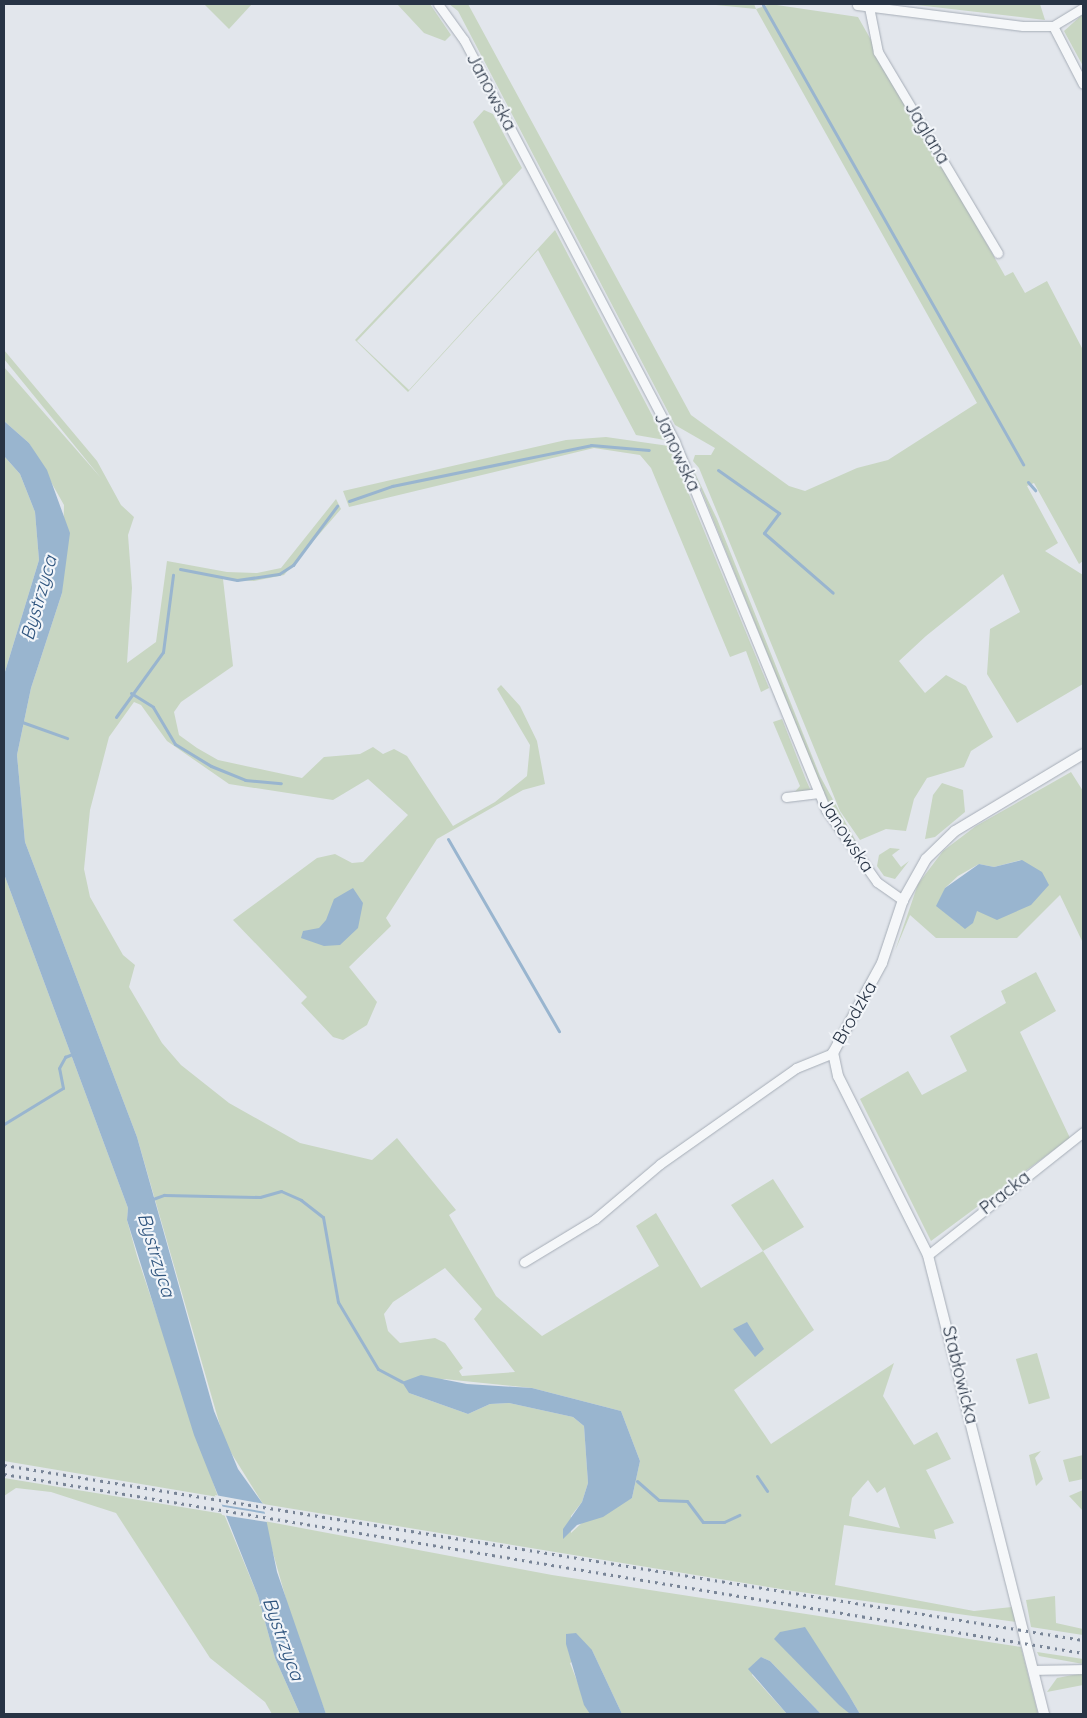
<!DOCTYPE html>
<meta charset="utf-8">
<style>
body{margin:0}
#map{position:relative;width:1087px;height:1718px;overflow:hidden;background:#e2e6ec;font-family:Quicksand,sans-serif}
div>[style]{position:absolute}
.green>*{inset:0;background:#c8d6c2;transform-origin:0 0}
.water>*{inset:0;background:#99b5cf}
.pier>*{inset:0;background:#e2e6ec}
.stream>*{height:3px;margin:-1.5px;padding:0 1.5px;transform-origin:1.5px;border-radius:1.5px;background:#99b5cf}
.roads{filter:drop-shadow(0 0 1px #a6adb7) drop-shadow(0 0 1px #a6adb7)}
.minor>*{height:9px;margin:-4.5px;padding:0 4.5px;transform-origin:4.5px;border-radius:4.5px;background:#f5f7f9}
.tertiary>*{height:10px;margin:-5px;padding:0 5px;transform-origin:5px;border-radius:5px;background:#f5f7f9}
.rail>*{height:3px;margin-top:-1.5px;transform-origin:0;background:repeating-linear-gradient(90deg,#798597 0 2.5px,transparent 0 7.5px)}
span{translate:-50% -50%;white-space:nowrap;text-align:center;line-height:1.15;-webkit-text-stroke:4.5px #f2f5f9;paint-order:stroke}
.street-label{font-size:18px;color:#283445}
.water-label{font-size:19px;color:#2e547e;font-style:italic}
.frame{position:absolute;inset:0;border:5px solid #283445;pointer-events:none}
</style>
<div id="map">
<div class="green">
<div style="clip-path:polygon(204px 4px,252px 4px,229px 29px)"></div>
<div style="clip-path:polygon(397px 4px,430px 4px,451px 35px,445px 41px,424px 33px)"></div>
<div style="clip-path:polygon(449px 4px,468px 4px,691px 415px,789px 486px,805px 491px,857px 468px,888px 460px,977px 403px,756px 9px,706px 4px,754px 4px,756px 9px,770px 4px,858px 17px,1005px 276px,1013px 272px,1025px 293px,1047px 281px,1083px 350px,1083px 561px,1079px 564px,1034px 483px,1027px 486px,1058px 543px,1045px 551px,1083px 575px,1083px 684px,1017px 723px,987px 674px,990px 629px,1020px 612px,1003px 574px,926px 636px,899px 661px,925px 693px,946px 675px,966px 686px,993px 737px,971px 751px,964px 767px,927px 778px,914px 799px,906px 831px,886px 829px,860px 840px,840px 811px,699px 468px,693px 461px,695px 455px,711px 455px,715px 448px,675px 425px,458px 11px)"></div>
<div style="clip-path:polygon(908px 4px,1040px 4px,1045px 20px)"></div>
<div style="clip-path:polygon(1083px 14px,1083px 66px,1064px 31px)"></div>
<div style="clip-path:polygon(484px 110px,493px 114px,522px 168px,357px 341px,409px 390px,555px 230px,665px 440px,636px 435px,538px 250px,408px 392px,355px 340px,503px 184px,473px 122px)"></div>
<div style="clip-path:polygon(evenodd,4px 350px,97px 461px,121px 505px,134px 517px,128px 535px,132px 588px,127px 663px,156px 642px,167px 561px,227px 572px,257px 573px,281px 568px,336px 499px,341px 509px,284px 575px,254px 581px,223px 579px,233px 666px,181px 702px,174px 712px,179px 735px,197px 748px,218px 760px,302px 778px,324px 757px,360px 754px,373px 747px,383px 754px,394px 749px,407px 756px,453px 826px,495px 802px,527px 776px,530px 745px,497px 689px,501px 685px,520px 706px,537px 741px,545px 784px,523px 790px,437px 839px,386px 918px,391px 926px,349px 967px,377px 1002px,367px 1025px,343px 1040px,333px 1037px,301px 1003px,307px 997px,233px 920px,317px 858px,335px 854px,352px 863px,363px 862px,408px 815px,368px 779px,333px 800px,229px 784px,167px 741px,141px 705px,134px 702px,109px 737px,90px 810px,84px 869px,90px 897px,123px 955px,135px 965px,129px 987px,162px 1043px,181px 1065px,229px 1103px,300px 1143px,372px 1160px,397px 1138px,456px 1210px,449px 1215px,496px 1296px,542px 1336px,659px 1266px,636px 1226px,656px 1213px,701px 1288px,763px 1251px,731px 1205px,773px 1179px,804px 1227px,763px 1251px,814px 1330px,734px 1390px,771px 1444px,894px 1363px,883px 1396px,914px 1445px,937px 1432px,951px 1459px,926px 1470px,954px 1523px,934px 1530px,936px 1539px,844px 1525px,835px 1585px,974px 1611px,1012px 1607px,1016px 1622px,793px 1591px,263px 1504px,225px 1443px,137px 1137px,25px 842px,17px 755px,31px 688px,62px 593px,64px 505px,29px 443px,4px 421px,4px 367px,101px 478px,4px 359px,4px 350px,445px 1268px,482px 1309px,474px 1319px,515px 1372px,462px 1376px,459px 1371px,463px 1368px,445px 1343px,435px 1338px,400px 1343px,388px 1331px,384px 1314px,393px 1302px,445px 1268px,4px 350px,444px 1379px,532px 1388px,621px 1411px,640px 1461px,632px 1498px,584px 1521px,571px 1533px,571px 1516px,582px 1502px,588px 1483px,584px 1426px,573px 1417px,509px 1403px,490px 1404px,468px 1414px,409px 1393px,444px 1379px,4px 350px,868px 1480px,877px 1493px,885px 1487px,900px 1528px,849px 1516px,852px 1498px,868px 1480px)"></div>
<div style="clip-path:polygon(606px 437px,669px 446px,769px 688px,761px 692px,746px 651px,730px 657px,651px 468px,640px 455px,594px 448px,349px 507px,343px 491px,566px 440px)"></div>
<div style="clip-path:polygon(4px 456px,20px 474px,35px 512px,39px 560px,4px 675px)"></div>
<div style="clip-path:polygon(692px 467px,717px 519px,820px 776px,859px 847px,834px 814px,817px 777px)"></div>
<div style="clip-path:polygon(782px 719px,806px 780px,811px 791px,793px 794px,800px 786px,773px 722px)"></div>
<div style="clip-path:polygon(evenodd,1071px 772px,1083px 791px,1083px 943px,1060px 895px,1017px 938px,936px 938px,910px 915px,895px 951px,918px 884px,943px 851px,976px 826px,1071px 772px,1021px 860px,960px 925px,940px 908px,945px 888px,958px 876px,979px 864px,994px 867px,1021px 860px)"></div>
<div style="clip-path:polygon(942px 783px,963px 790px,965px 812px,935px 837px,925px 839px,933px 795px)"></div>
<div style="clip-path:polygon(890px 848px,900px 849px,892px 855px,901px 867px,909px 861px,895px 879px,884px 876px,877px 866px,879px 855px)"></div>
<div style="clip-path:polygon(4px 874px,128px 1208px,127px 1220px,137px 1256px,218px 1497px,4px 1461px)"></div>
<div style="clip-path:polygon(1036px 972px,1056px 1011px,1020px 1032px,1070px 1138px,931px 1241px,860px 1099px,908px 1071px,922px 1095px,967px 1071px,950px 1036px,1006px 1003px,1001px 991px)"></div>
<div style="left:1037px;top:1353px;width:47px;height:22px;rotate:74deg"></div>
<div style="clip-path:polygon(1041px 1451px,1035px 1458px,1043px 1479px,1036px 1486px,1029px 1455px)"></div>
<div style="clip-path:polygon(1083px 1455px,1083px 1479px,1069px 1482px,1063px 1460px)"></div>
<div style="clip-path:polygon(4px 1478px,224px 1514px,258px 1596px,275px 1658px,300px 1714px,272px 1714px,265px 1702px,210px 1658px,116px 1513px,51px 1492px,16px 1488px,4px 1496px)"></div>
<div style="clip-path:polygon(1083px 1490px,1083px 1511px,1069px 1496px)"></div>
<div style="clip-path:polygon(264px 1521px,552px 1575px,1021px 1647px,1038px 1714px,860px 1714px,850px 1697px,813px 1676px,850px 1714px,821px 1714px,770px 1661px,761px 1657px,752px 1675px,787px 1714px,622px 1714px,592px 1650px,570px 1663px,590px 1714px,326px 1714px,297px 1638px)"></div>
<div style="clip-path:polygon(1055px 1596px,1056px 1623px,1083px 1629px,1083px 1635px,1031px 1627px,1026px 1600px)"></div>
<div style="clip-path:polygon(1037px 1652px,1083px 1659px,1083px 1664px,1039px 1656px)"></div>
<div style="clip-path:polygon(1083px 1673px,1083px 1685px,1047px 1692px,1057px 1678px)"></div>
</div>
<div class="water">
<div style="clip-path:polygon(4px 421px,29px 443px,47px 470px,70px 533px,62px 593px,31px 688px,17px 755px,25px 842px,137px 1137px,214px 1411px,238px 1469px,263px 1504px,277px 1572px,326px 1714px,300px 1714px,275px 1658px,258px 1596px,194px 1435px,127px 1220px,128px 1208px,4px 874px,4px 675px,39px 560px,35px 512px,20px 474px,4px 456px)"></div>
<div style="clip-path:polygon(1022px 860px,1042px 872px,1049px 885px,1031px 905px,997px 920px,977px 911px,973px 923px,965px 929px,936px 906px,945px 888px,979px 864px,994px 867px)"></div>
<div style="clip-path:polygon(353px 888px,363px 903px,358px 928px,340px 945px,324px 946px,301px 938px,303px 931px,319px 928px,326px 920px,334px 899px)"></div>
<div style="clip-path:polygon(747px 1322px,764px 1349px,755px 1357px,733px 1329px)"></div>
<div style="clip-path:polygon(421px 1375px,467px 1384px,532px 1388px,621px 1411px,640px 1461px,632px 1498px,603px 1517px,577px 1525px,563px 1539px,563px 1529px,582px 1502px,588px 1483px,584px 1426px,573px 1417px,509px 1403px,490px 1404px,468px 1414px,409px 1393px,402px 1382px)"></div>
<div style="clip-path:polygon(805px 1627px,850px 1697px,860px 1714px,850px 1714px,839px 1705px,774px 1639px,780px 1632px)"></div>
<div style="clip-path:polygon(576px 1633px,592px 1650px,622px 1714px,590px 1714px,584px 1705px,566px 1644px,566px 1634px)"></div>
<div style="clip-path:polygon(761px 1657px,770px 1661px,821px 1714px,787px 1714px,748px 1669px)"></div>
</div>
<div class="pier">
<div style="clip-path:polygon(215px 1495px,265px 1504px,266px 1512px,218px 1504px)"></div>
<div style="clip-path:polygon(219px 1506px,266px 1514px,267px 1522px,222px 1515px)"></div>
</div>
<div class="stream">
<div style="left:763px;top:5px;width:528px;rotate:60.47deg"></div>
<div style="left:718px;top:470px;width:75px;rotate:35.2deg"></div>
<div style="left:779px;top:513px;width:25px;rotate:127deg"></div>
<div style="left:764px;top:533px;width:91px;rotate:41deg"></div>
<div style="left:1028px;top:482px;width:11px;rotate:49deg"></div>
<div style="left:349px;top:501px;width:46px;rotate:-19.2deg"></div>
<div style="left:392px;top:486px;width:203px;rotate:-11.6deg"></div>
<div style="left:591px;top:445px;width:58px;rotate:4.9deg"></div>
<div style="left:180px;top:569px;width:58px;rotate:10.9deg"></div>
<div style="left:237px;top:580px;width:42px;rotate:-8.1deg"></div>
<div style="left:279px;top:574px;width:17px;rotate:-33deg"></div>
<div style="left:293px;top:565px;width:74px;rotate:-53.3deg"></div>
<div style="left:131px;top:693px;width:26px;rotate:32deg"></div>
<div style="left:153px;top:707px;width:43px;rotate:59.3deg"></div>
<div style="left:175px;top:744px;width:42px;rotate:31.4deg"></div>
<div style="left:211px;top:766px;width:37px;rotate:22deg"></div>
<div style="left:245px;top:780px;width:36px;rotate:5deg"></div>
<div style="left:116px;top:717px;width:80px;rotate:-54.1deg"></div>
<div style="left:163px;top:652px;width:78px;rotate:-82.6deg"></div>
<div style="left:22px;top:722px;width:48px;rotate:19.6deg"></div>
<div style="left:448px;top:839px;width:222px;rotate:60deg"></div>
<div style="left:4px;top:1124px;width:69px;rotate:-31.4deg"></div>
<div style="left:63px;top:1088px;width:20px;rotate:-101deg"></div>
<div style="left:59px;top:1068px;width:13px;rotate:-61deg"></div>
<div style="left:65px;top:1057px;width:11px;rotate:-22deg"></div>
<div style="left:150px;top:1200px;width:15px;rotate:-20deg"></div>
<div style="left:164px;top:1195px;width:96px;rotate:1.2deg"></div>
<div style="left:260px;top:1197px;width:22px;rotate:-16deg"></div>
<div style="left:281px;top:1191px;width:22px;rotate:24deg"></div>
<div style="left:301px;top:1200px;width:28px;rotate:38deg"></div>
<div style="left:323px;top:1217px;width:86px;rotate:80deg"></div>
<div style="left:338px;top:1302px;width:78px;rotate:59.2deg"></div>
<div style="left:378px;top:1369px;width:27px;rotate:28deg"></div>
<div style="left:757px;top:1476px;width:18px;rotate:56deg"></div>
<div style="left:637px;top:1481px;width:29px;rotate:41deg"></div>
<div style="left:659px;top:1500px;width:28px;rotate:2deg"></div>
<div style="left:687px;top:1501px;width:26px;rotate:53deg"></div>
<div style="left:703px;top:1522px;width:21px"></div>
<div style="left:724px;top:1522px;width:17px;rotate:-25deg"></div>
</div>
<div class="roads">
<div class="minor">
<div style="left:438px;top:4px;width:44px;rotate:54.2deg"></div>
<div style="left:464px;top:40px;width:454px;rotate:62.3deg"></div>
<div style="left:675px;top:442px;width:398px;rotate:67.7deg"></div>
<div style="left:826px;top:810px;width:88px;rotate:54.7deg"></div>
<div style="left:877px;top:882px;width:32px;rotate:35deg"></div>
<div style="left:857px;top:5px;width:167px;rotate:7.2deg"></div>
<div style="left:1023px;top:26px;width:30px"></div>
<div style="left:1053px;top:26px;width:35px;rotate:-31deg"></div>
<div style="left:869px;top:7px;width:46px;rotate:78.7deg"></div>
<div style="left:878px;top:52px;width:234px;rotate:59.2deg"></div>
<div style="left:1053px;top:26px;width:65px;rotate:62.7deg"></div>
<div style="left:786px;top:797px;width:33px;rotate:-7deg"></div>
<div style="left:928px;top:1255px;width:198px;rotate:-38.4deg"></div>
<div style="left:524px;top:1262px;width:83px;rotate:-31.2deg"></div>
<div style="left:595px;top:1219px;width:85px;rotate:-40.2deg"></div>
<div style="left:660px;top:1164px;width:166px;rotate:-35.2deg"></div>
<div style="left:796px;top:1068px;width:40px;rotate:-22deg"></div>
<div style="left:1033px;top:1670px;width:50px;rotate:-1.1deg"></div>
</div>
<div class="tertiary">
<div style="left:1044px;top:1714px;width:473px;rotate:-104.2deg"></div>
<div style="left:928px;top:1255px;width:200px;rotate:-116.7deg"></div>
<div style="left:838px;top:1076px;width:24px;rotate:-102deg"></div>
<div style="left:833px;top:1053px;width:102px;rotate:-61.4deg"></div>
<div style="left:882px;top:963px;width:66px;rotate:-71.6deg"></div>
<div style="left:903px;top:900px;width:47px;rotate:-60.7deg"></div>
<div style="left:926px;top:859px;width:40px;rotate:-44deg"></div>
<div style="left:955px;top:831px;width:149px;rotate:-31deg"></div>
</div>
</div>
<div class="rail">
<div style="left:4px;top:1465px;width:1093px;rotate:9.21deg"></div>
<div style="left:4px;top:1474px;width:1094px;rotate:9.42deg"></div>
</div>
<div class="street-label">
<span style="left:491px;top:92px;rotate:62deg">Janowska</span>
<span style="left:927px;top:133px;rotate:59deg">Jaglana</span>
<span style="left:677px;top:452px;rotate:65deg">Janowska</span>
<span style="left:846px;top:835px;rotate:57deg">Janowska</span>
<span style="left:855px;top:1013px;rotate:-60deg">Brodzka</span>
<span style="left:1005px;top:1193px;rotate:-38deg">Pracka</span>
<span style="left:960px;top:1375px;rotate:76deg">Stabłowicka</span>
</div>
<div class="water-label">
<span style="left:39px;top:598px;rotate:-74deg">Bystrzyca</span>
<span style="left:156px;top:1255px;rotate:73deg">Bystrzyca</span>
<span style="left:283px;top:1639px;rotate:70deg">Bystrzyca</span>
</div>
<div class="frame"></div>
</div>
